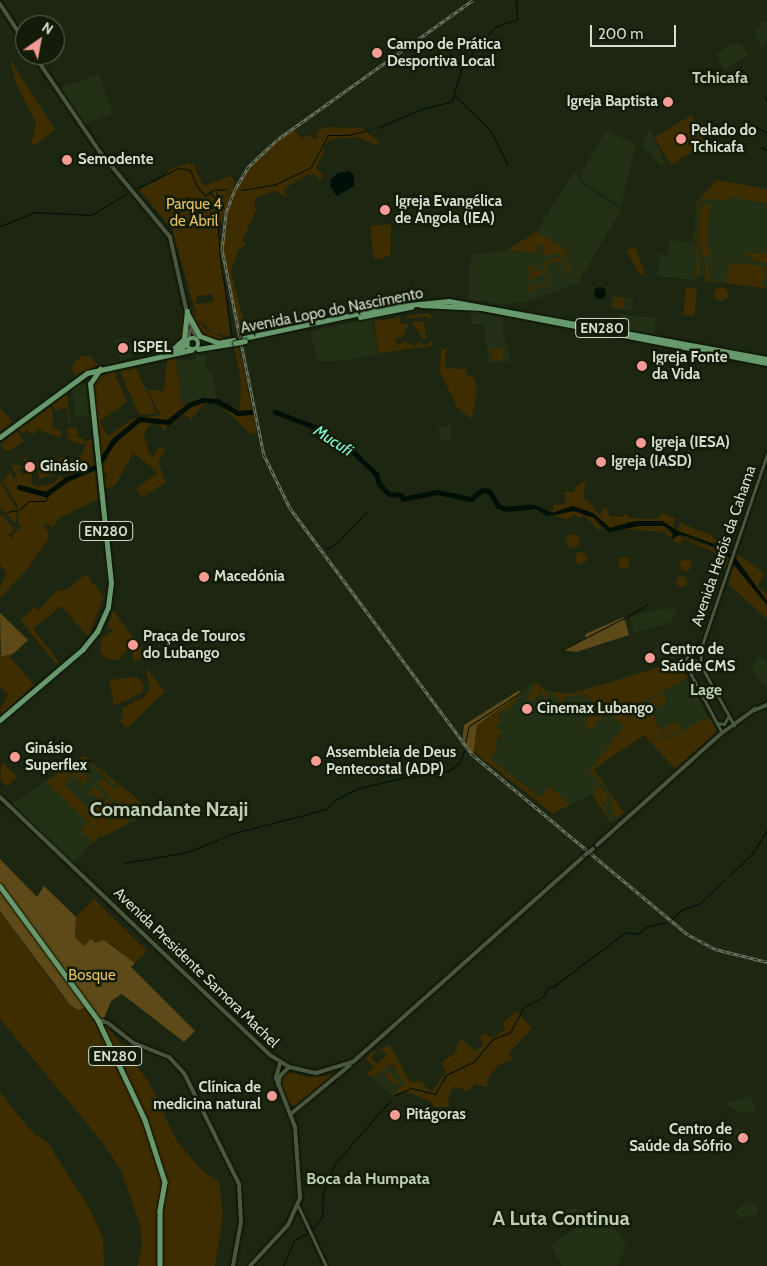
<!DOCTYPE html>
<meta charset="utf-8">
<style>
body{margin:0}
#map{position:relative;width:767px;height:1266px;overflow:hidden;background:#1c2611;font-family:Cabin,sans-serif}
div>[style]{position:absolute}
.built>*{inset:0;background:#233015;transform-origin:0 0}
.round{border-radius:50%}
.green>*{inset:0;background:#3d2d00;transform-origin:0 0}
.forest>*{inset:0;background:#5d4a18}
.water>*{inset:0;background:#000f08}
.stream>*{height:1px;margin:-0.5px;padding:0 0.5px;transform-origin:0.5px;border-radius:0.5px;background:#000f08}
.river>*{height:5px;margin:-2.5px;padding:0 2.5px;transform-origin:2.5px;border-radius:2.5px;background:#000f08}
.roads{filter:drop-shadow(0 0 1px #070f00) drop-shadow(0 0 1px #070f00)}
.tertiary>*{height:3px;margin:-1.5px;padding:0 1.5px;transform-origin:1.5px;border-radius:1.5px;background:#4b563f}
.secondary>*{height:4px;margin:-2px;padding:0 2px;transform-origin:2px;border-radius:2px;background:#4b563f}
.primary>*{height:4.5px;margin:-2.25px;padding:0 2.25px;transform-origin:2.25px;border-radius:2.25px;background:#67996d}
.primary>.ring{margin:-2.25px;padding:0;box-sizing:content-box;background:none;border:4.5px solid #67996d;border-radius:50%}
.rail>*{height:3px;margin-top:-1.5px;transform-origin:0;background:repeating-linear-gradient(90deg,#131c08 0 4px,#717968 0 8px);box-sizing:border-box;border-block:1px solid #717968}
.bridges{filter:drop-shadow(0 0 1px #070f00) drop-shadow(0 0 1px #070f00)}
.secondary-bridge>*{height:4px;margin:-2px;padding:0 2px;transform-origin:2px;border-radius:2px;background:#4b563f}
.primary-bridge>*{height:4.5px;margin:-2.25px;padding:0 2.25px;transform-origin:2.25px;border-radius:2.25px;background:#67996d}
.dots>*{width:14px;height:14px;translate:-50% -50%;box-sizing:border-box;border:2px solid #131c08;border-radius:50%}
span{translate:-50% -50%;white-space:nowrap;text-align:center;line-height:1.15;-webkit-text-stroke:5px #131c08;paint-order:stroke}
.shield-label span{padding:1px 4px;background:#131c08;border:1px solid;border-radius:4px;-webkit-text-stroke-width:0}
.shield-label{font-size:14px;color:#d8dfd2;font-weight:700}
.poi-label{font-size:15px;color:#d8dfd2;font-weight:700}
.left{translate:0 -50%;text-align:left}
.right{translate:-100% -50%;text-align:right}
.park-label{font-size:15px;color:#e6c164}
.street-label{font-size:15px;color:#d8dfd2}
.neighbourhood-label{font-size:16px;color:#c0cdb3;font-weight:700}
.water-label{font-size:16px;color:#85fbd7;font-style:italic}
.district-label{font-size:20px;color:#c0cdb3;font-weight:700}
.north{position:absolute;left:15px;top:15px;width:50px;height:50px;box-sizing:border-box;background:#131c08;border:1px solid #626a59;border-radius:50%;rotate:33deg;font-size:14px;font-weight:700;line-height:20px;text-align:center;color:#d8dfd2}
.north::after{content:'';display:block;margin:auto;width:18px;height:22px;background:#f59c94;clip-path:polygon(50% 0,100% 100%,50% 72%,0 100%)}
.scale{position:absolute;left:590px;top:25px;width:86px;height:22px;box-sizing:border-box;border:2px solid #d8dfd2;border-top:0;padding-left:6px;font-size:15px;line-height:18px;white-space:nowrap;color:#d8dfd2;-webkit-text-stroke:4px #131c08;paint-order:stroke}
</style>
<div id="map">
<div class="built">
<div style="clip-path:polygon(767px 21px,767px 44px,761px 48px,754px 30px,760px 26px,759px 23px)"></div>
<div style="clip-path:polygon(741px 44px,748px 55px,725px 69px,716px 54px,730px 45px)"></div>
<div style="clip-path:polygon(99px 74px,113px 113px,84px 125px,60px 88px)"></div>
<div style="clip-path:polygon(649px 129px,665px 162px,661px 166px,642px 146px)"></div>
<div style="clip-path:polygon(606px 131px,636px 144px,621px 206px,584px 182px,581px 174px)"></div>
<div style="clip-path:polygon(574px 172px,582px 184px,621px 210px,580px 279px,582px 282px,520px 304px,513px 301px,505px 305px,468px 299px,471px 255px,507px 250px,536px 232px)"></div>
<div style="clip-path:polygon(711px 186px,767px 197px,767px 288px,705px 281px,705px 278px,699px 276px,695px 280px,657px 276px,660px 254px,668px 255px,670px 240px,695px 243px,696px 203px)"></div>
<div style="left:611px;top:296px;width:22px;height:13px;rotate:5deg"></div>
<div style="clip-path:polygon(470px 310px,504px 318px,502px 329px,511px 361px,489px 363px,484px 324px,472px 324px)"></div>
<div style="clip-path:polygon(621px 314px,656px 318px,654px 335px,619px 328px)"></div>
<div style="clip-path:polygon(371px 318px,379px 355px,338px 361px,317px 361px,311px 334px,315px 330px)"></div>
<div style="left:127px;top:337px;width:21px;height:13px;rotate:76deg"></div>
<div style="clip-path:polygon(205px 354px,207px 371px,213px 371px,216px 399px,181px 404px,176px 360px,196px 359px,196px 355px)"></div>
<div style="clip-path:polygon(81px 383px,86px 385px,89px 416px,76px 418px,72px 390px)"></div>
<div style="clip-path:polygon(451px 425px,452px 440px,441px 441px,438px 428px)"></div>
<div style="clip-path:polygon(665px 608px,676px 611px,672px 622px,634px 633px,630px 617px)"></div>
<div class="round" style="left:652.5px;top:646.5px;width:11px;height:11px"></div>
<div style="clip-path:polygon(758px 655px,767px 660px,767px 686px,762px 685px,752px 667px)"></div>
<div style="clip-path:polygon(677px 662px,717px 731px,675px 769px,644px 735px,594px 769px,624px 813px,611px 824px,592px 794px,553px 814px,473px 751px,477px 725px,523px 692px,533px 680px,546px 690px,570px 694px)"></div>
<div style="clip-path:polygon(84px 756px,152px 811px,93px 842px,72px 864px,12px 804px)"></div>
<div style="clip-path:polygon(389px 1063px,408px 1084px,392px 1096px,372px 1078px)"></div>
<div style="clip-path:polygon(751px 1096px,756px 1108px,753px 1113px,736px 1111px,726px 1103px)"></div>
<div style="clip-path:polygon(738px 1128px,749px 1133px,747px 1145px,733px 1134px)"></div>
<div style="clip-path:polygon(747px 1200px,760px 1209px,753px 1219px,747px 1214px,741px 1219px,735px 1212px)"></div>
<div style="clip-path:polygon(575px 1208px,601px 1214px,622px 1237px,626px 1247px,617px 1266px,562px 1266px,551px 1246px,578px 1226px,563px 1211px)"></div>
</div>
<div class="green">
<div style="clip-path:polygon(9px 57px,55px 130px,34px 146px,31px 143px,36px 123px,16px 83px)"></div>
<div style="left:691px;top:115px;width:32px;height:43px;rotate:58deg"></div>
<div style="clip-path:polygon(326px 127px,362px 128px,381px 143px,374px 144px,357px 137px,331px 139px,324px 146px,324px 152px,316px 168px,323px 175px,320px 181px,315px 175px,306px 175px,284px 189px,286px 197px,274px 191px,254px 199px,256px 210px,242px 242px,247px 244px,238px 251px,231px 271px,246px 332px,238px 335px,222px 249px,226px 213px,235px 189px,257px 158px,293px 128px,302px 139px,310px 134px,314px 139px,318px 137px,316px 132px)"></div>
<div style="clip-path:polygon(evenodd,188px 163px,194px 165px,203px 186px,230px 176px,235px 182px,219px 229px,230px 337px,214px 333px,197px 318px,172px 229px,139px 190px,167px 175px,168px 170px,188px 163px,212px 294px,213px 302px,195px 304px,198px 296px,212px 294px)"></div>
<div style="clip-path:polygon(717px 180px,767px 189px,767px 203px,729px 197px,728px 200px,702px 199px,697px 205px,695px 235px,700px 256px,699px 276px,696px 276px,698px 253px,694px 238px,696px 203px)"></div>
<div style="clip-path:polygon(706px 203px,710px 207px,706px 248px,712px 249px,708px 258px,703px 255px,698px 238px,701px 208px)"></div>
<div style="clip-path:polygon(391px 224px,390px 256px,374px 260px,370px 226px)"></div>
<div style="clip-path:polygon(536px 232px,565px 249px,571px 269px,569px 272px,565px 256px,558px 253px,545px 256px,541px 244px,536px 246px,537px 252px,534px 253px,507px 250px)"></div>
<div style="clip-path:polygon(636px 247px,636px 249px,645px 275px,639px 274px,626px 250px)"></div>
<div style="clip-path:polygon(743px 252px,767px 254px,767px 263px,757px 262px)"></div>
<div style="clip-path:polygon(558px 257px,563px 260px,566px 274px,563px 274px,563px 261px,548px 262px,547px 274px,550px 283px,527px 292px,528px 285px,531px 284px,533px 288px,548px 282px,544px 273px,529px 280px,530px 270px,526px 268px,533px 266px,536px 272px,546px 268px,544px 262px)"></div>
<div style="clip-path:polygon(706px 262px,725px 263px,709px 263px,710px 266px,725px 267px,709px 267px,710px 280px,721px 283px,705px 281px)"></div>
<div style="clip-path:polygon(728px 263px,765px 266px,767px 273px,762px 283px,767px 288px,726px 283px,727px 270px,731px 268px)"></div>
<div style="left:686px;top:287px;width:11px;height:28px;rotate:5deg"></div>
<div class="round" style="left:714px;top:287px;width:14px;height:14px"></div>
<div class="round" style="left:613px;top:297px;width:12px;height:12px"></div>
<div style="clip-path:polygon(188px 304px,205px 329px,227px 339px,217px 341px,202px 334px)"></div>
<div style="clip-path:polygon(182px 306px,184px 336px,176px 347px,176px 341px,180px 341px)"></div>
<div style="clip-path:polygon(430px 313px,432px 320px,426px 316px,407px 319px,406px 316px)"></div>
<div style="clip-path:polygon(373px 316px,378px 321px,400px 317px,401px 324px,409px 323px,404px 336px,394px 340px,398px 345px,404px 341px,416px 347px,420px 341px,425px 346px,432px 341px,432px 346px,379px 353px)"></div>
<div style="clip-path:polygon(424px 321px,426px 338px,423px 339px,412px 322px)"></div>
<div style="clip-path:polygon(234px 347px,239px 347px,257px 433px,251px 434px,219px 404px,204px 404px,191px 420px,184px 414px,175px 422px,168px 423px,165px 431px,158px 423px,150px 425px,144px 433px,149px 453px,153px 456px,160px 446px,166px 450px,158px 461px,166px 483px,142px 497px,136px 489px,158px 472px,133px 453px,115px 486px,106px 488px,104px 479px,107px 478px,106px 473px,102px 473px,92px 388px,99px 377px,114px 371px,127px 402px,100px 421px,108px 436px,132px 419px,160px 415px,148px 390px,164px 391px,167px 360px,176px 359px,181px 404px,216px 399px,240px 410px,241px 381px)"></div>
<div class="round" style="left:490px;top:347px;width:14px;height:14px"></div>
<div style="clip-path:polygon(441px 349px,446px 349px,445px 368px,466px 369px,467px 375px,473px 376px,477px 388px,472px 419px,457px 407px,440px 372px)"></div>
<div style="clip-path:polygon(82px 356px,90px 356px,98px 365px,74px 376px,72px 364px)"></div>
<div style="clip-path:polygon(136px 368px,157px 413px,139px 415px,120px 371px)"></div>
<div style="clip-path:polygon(67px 394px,70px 422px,76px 422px,69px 423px,66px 407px,56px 411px,52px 405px)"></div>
<div style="clip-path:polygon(50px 407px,53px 412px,52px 427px,61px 431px,61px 438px,37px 429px,35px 434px,28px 432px,28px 428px,24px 433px,18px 430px)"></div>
<div style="clip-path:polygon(0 408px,12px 422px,0 431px)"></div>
<div style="clip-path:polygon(77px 427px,78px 438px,83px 438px,84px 442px,91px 439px,98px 499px,61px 517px,52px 528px,48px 524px,44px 526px,50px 536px,29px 567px,0 598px,0 585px,7px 573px,0 565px,0 516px,3px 515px,15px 530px,8px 534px,14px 540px,12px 535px,21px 527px,18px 524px,18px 506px,2px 480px,9px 475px,8px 469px,14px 478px,17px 476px,11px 466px,14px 464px,24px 468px,18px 469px,22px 476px,32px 468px,19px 456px,35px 463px,51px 461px,53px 479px,51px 475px,39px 479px,39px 469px,33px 468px,31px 482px,38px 487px,54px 483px,60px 475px,65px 479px,73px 477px,64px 467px,56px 470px,54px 460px,64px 457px,69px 461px,82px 454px,86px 445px,69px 440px,67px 428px)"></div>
<div style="clip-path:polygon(17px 431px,24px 441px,11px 450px,4px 450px,1px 444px)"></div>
<div style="clip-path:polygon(0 482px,17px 509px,16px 523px,0 508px)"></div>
<div style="clip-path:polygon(581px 482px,586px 482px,583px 500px,588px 500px,600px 516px,605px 506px,610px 516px,623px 517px,626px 513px,630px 518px,652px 519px,660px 517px,660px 513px,665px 514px,675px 518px,673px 527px,677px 530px,681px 523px,709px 534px,731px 552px,678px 531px,662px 521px,635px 521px,610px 528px,593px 513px,572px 506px,553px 513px,553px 505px,564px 504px,567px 499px,564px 491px,575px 492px,574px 486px,581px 485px)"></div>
<div style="clip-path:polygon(574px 511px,594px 518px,601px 527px,599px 531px,584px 515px,579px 519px,576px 515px,568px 519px,553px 516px)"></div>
<div style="clip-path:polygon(639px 526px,664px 526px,673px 535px,668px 537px,664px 529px,662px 532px,621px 529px)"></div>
<div class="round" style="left:566px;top:534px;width:14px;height:14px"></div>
<div style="clip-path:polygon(677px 535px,722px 551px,730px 558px,725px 571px,722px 561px,712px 551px,683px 539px,680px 544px,673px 541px)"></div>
<div class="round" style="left:575px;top:552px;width:12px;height:12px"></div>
<div style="clip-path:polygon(738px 554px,761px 571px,763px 575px,758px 587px,767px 594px,767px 619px,728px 584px)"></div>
<div class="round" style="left:618px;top:557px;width:12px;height:12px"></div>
<div class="round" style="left:680px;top:559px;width:12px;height:12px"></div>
<div style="clip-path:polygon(86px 574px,104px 597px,88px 637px,61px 606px,33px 629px,53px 654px,59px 663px,57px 665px,21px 621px,34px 607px,38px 611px,56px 591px,67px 590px)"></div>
<div class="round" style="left:675.5px;top:575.5px;width:11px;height:11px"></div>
<div style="clip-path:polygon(113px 610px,146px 655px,141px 659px,133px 661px,132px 645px,119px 660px,108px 659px,100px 652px,102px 638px,115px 629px,107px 629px)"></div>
<div style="clip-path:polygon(0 653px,1px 657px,14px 653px,10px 657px,34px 685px,2px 714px,0 709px,8px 695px,0 686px)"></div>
<div style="clip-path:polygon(677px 662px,688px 678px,644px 701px,650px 713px,652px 712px,664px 740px,709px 717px,717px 731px,675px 769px,644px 735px,594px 769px,624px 813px,617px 817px,613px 812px,609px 792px,589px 771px,624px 726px,584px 694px,566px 697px,561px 704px,551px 691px,570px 694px)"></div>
<div style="clip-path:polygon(145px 667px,165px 691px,129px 727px,124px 727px,118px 719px,123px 718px,122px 708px,143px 698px,150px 688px)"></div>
<div style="clip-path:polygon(137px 677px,144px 684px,142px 693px,114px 706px,109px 680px)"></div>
<div style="clip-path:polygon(533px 680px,508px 711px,505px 708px,497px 718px,500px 721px,496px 727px,503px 732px,493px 744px,498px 748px,490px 759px,540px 798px,549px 787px,570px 804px,553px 814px,473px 751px,477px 725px,523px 692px)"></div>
<div style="clip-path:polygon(537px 683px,546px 690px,549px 699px,540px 693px,532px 702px,526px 697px)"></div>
<div style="clip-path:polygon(662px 693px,667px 702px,651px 710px,647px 702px)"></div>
<div style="clip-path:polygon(594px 709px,603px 716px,591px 730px,584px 724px)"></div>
<div style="left:677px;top:721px;width:9px;height:18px;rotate:63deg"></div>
<div style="clip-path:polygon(84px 756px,117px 783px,114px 785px,85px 759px,79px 765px,75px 763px,76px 767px,64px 779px,78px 769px,88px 779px,83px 784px,74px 775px,64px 784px,89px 809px,93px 806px,86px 814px,89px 819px,90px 813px,106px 798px,114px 806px,107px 813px,109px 823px,118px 815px,115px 811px,109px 814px,115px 808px,130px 823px,103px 837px,46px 781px)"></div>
<div style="clip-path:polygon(2px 762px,17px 776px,8px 787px,0 780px)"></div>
<div style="clip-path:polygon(101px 778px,115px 789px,119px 784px,152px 811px,133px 821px,97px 784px)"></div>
<div style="clip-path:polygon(596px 785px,607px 794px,608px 806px,593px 789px)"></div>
<div style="clip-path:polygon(94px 786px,104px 796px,95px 805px,93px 804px,99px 800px,90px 791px)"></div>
<div style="clip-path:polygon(593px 792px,602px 800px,611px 824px,592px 794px)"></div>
<div style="left:88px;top:823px;width:18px;height:10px;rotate:47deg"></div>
<div style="clip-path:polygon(94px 899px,147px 951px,135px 963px,110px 943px,84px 946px,75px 938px,76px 917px)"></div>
<div style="clip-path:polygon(0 911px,63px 998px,88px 1006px,103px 1021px,149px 1082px,177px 1141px,201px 1169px,219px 1182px,223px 1214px,215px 1266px,137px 1266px,142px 1247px,141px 1229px,121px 1170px,102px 1142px,0 1019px)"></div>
<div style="clip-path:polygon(517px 1011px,532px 1029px,508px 1054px,514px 1060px,500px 1064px,492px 1072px,487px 1079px,488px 1087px,475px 1085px,467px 1091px,455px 1086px,450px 1092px,448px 1107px,433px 1107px,433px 1103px,406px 1091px,392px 1096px,404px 1083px,392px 1064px,372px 1078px,367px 1073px,374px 1067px,365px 1058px,374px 1050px,376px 1052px,371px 1057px,377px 1064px,387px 1054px,379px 1050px,390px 1045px,410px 1082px,420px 1081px,431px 1092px,446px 1072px,441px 1063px,457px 1051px,455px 1048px,461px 1039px,476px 1051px,483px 1045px,480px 1037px,485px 1032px,490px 1037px,496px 1036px,499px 1031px,501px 1033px,505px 1029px,502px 1023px)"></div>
<div style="clip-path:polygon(265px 1025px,278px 1038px,267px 1049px,271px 1041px,257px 1033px)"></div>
<div style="left:389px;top:1071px;width:15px;height:6px;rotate:48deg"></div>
<div style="clip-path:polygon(289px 1072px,308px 1077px,333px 1075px,295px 1106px,289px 1104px,281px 1085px,283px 1076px)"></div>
<div style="clip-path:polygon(0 1092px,31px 1131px,48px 1143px,91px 1211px,103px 1238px,104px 1266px,0 1266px)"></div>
</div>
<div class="forest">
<div style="clip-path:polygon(0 613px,28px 640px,14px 653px,1px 657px)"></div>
<div style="clip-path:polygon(624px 617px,629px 635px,576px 652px,562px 650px,586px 638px,585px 634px)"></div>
<div style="clip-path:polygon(518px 691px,523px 692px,477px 725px,473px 755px,462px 744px,464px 725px)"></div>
<div style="clip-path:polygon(0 859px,37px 897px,44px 886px,76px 917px,75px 937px,84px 946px,91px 939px,95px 943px,104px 940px,135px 963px,131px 967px,195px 1031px,184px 1042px,122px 994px,111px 1001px,103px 1021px,88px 1006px,78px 1010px,70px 1005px,0 911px)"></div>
</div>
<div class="water">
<div style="clip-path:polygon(349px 171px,354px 175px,354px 186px,337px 196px,330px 186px,331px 179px,338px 173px)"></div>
<div class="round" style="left:594px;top:287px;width:12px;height:12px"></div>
<div style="clip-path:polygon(534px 505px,552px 513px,572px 506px,593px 513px,610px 528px,635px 521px,662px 521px,678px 531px,719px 546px,731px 555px,730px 558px,722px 550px,687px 536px,680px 535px,672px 538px,673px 533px,664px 526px,639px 526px,609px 532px,594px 518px,574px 511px,547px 516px,536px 509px,526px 510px,525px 507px)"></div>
<div style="clip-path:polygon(735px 557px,767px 601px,767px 605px,733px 564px)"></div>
</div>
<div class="stream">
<div style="left:455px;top:96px;width:49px;rotate:44.2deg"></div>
<div style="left:490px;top:130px;width:39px;rotate:63deg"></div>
<div style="left:765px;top:97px;width:4px;rotate:63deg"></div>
<div style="left:746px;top:121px;width:24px;rotate:30deg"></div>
<div style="left:377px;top:128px;width:48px;rotate:-23.4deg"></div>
<div style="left:421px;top:109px;width:32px;rotate:-14deg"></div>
<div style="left:452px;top:101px;width:37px;rotate:-74deg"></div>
<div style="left:462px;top:65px;width:50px;rotate:-49deg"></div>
<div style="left:495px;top:27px;width:23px;rotate:-20deg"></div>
<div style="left:517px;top:19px;width:19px;rotate:-93deg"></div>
<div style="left:761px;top:147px;width:7px;rotate:27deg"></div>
<div style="left:137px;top:188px;width:46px;rotate:-26deg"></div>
<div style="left:178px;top:168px;width:12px;rotate:9deg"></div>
<div style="left:190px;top:170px;width:16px;rotate:68deg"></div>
<div style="left:196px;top:185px;width:14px;rotate:51deg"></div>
<div style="left:205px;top:196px;width:10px;rotate:-37deg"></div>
<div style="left:213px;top:190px;width:13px;rotate:-4deg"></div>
<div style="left:241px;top:190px;width:33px;rotate:-9deg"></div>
<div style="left:274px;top:185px;width:41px;rotate:-25.9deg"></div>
<div style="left:311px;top:167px;width:36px;rotate:-62deg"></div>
<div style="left:328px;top:135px;width:20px"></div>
<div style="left:348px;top:135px;width:21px;rotate:-14deg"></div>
<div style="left:210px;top:193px;width:8px;rotate:45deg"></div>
<div style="left:216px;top:199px;width:60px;rotate:86.2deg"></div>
<div style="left:220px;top:259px;width:79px;rotate:81.3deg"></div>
<div style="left:0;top:226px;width:38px;rotate:-22deg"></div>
<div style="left:35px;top:212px;width:56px;rotate:3.1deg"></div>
<div style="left:91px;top:215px;width:41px;rotate:-31deg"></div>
<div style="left:311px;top:429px;width:33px;rotate:39deg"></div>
<div style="left:337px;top:450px;width:18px;rotate:13deg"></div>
<div style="left:19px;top:510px;width:13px;rotate:-42deg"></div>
<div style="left:29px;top:501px;width:16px"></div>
<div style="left:45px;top:501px;width:13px;rotate:-61deg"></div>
<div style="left:7px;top:512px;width:10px;rotate:-11deg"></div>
<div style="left:326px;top:549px;width:11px;rotate:-27deg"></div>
<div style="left:336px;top:544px;width:45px;rotate:-46.8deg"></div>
<div style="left:628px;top:616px;width:23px;rotate:-31deg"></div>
<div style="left:562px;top:650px;width:70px;rotate:-27.3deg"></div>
<div style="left:465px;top:743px;width:17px;rotate:-77deg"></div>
<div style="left:469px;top:726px;width:62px;rotate:-33.2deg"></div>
<div style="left:124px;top:863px;width:64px;rotate:-9.9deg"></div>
<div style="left:187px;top:852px;width:51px;rotate:-22deg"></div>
<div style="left:234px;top:833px;width:96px;rotate:-14.5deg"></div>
<div style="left:327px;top:809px;width:12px;rotate:-48deg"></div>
<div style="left:335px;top:800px;width:27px;rotate:-27deg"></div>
<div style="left:359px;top:788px;width:48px;rotate:-13.2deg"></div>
<div style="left:406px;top:777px;width:42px;rotate:-8.1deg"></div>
<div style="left:448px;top:771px;width:14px;rotate:-36deg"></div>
<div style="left:459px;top:763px;width:13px;rotate:-67deg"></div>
<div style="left:729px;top:876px;width:32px;rotate:-44deg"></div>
<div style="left:752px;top:854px;width:28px;rotate:-58deg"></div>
<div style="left:671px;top:919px;width:16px;rotate:-40deg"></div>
<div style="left:683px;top:909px;width:17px;rotate:-17deg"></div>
<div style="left:699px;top:904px;width:36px;rotate:-44deg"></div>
<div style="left:395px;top:1095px;width:17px;rotate:-24deg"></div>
<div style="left:411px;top:1088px;width:25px;rotate:14deg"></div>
<div style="left:435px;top:1094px;width:22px;rotate:-60deg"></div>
<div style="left:446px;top:1075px;width:30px;rotate:-26deg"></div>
<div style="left:473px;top:1062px;width:30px;rotate:-49deg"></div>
<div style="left:493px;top:1039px;width:18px;rotate:-22deg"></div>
<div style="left:510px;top:1032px;width:29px;rotate:-61deg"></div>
<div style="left:524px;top:1007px;width:21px;rotate:-28deg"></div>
<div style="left:543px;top:997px;width:11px;rotate:-63deg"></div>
<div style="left:548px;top:987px;width:6px;rotate:-9deg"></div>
<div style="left:554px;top:986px;width:90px;rotate:-36.9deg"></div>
<div style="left:626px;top:932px;width:11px;rotate:10deg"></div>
<div style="left:637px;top:934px;width:14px;rotate:-36deg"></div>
<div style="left:648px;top:926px;width:19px;rotate:-12deg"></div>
<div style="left:312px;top:1229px;width:16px;rotate:-50deg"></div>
<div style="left:322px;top:1217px;width:24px;rotate:-88deg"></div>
<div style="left:323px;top:1193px;width:32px;rotate:-68deg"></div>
<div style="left:335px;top:1163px;width:84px;rotate:-48.4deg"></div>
<div style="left:283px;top:1266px;width:28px;rotate:-67deg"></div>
<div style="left:294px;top:1240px;width:16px;rotate:-27deg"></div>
</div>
<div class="river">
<div style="left:275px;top:412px;width:43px;rotate:20.6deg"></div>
<div style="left:315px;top:427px;width:26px;rotate:40deg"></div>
<div style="left:335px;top:444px;width:16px;rotate:18deg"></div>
<div style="left:350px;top:449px;width:36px;rotate:44deg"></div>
<div style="left:376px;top:474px;width:10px;rotate:73deg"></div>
<div style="left:379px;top:484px;width:14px;rotate:45deg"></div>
<div style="left:389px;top:494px;width:12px;rotate:5deg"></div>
<div style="left:401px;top:495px;width:4px;rotate:63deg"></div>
<div style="left:403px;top:499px;width:35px;rotate:-12deg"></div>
<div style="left:437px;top:492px;width:35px;rotate:12deg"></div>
<div style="left:471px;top:499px;width:14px;rotate:-39deg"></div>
<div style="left:482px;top:490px;width:7px;rotate:8deg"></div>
<div style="left:489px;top:491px;width:17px;rotate:59deg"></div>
<div style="left:498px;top:506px;width:8px;rotate:23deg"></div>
<div style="left:505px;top:509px;width:25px;rotate:-5deg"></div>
<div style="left:100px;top:462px;width:25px;rotate:-58deg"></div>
<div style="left:113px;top:441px;width:34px;rotate:-40deg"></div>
<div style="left:139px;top:419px;width:29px;rotate:6deg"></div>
<div style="left:168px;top:422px;width:27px;rotate:-39deg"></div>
<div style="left:189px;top:405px;width:15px;rotate:-20deg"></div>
<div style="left:203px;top:400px;width:14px;rotate:4deg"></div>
<div style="left:217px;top:401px;width:24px;rotate:30deg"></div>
<div style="left:238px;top:413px;width:13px;rotate:-4deg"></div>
<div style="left:19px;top:487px;width:28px;rotate:15deg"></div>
<div style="left:46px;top:494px;width:26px;rotate:-36deg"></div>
<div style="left:67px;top:479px;width:30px;rotate:-23deg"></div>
</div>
<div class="roads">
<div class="tertiary">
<div style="left:688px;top:655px;width:6px;rotate:121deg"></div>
<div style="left:685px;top:660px;width:9px;rotate:72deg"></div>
<div style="left:688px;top:669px;width:72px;rotate:62deg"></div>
<div style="left:688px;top:655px;width:15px;rotate:37deg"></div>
<div style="left:700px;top:664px;width:70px;rotate:60.9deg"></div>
<div style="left:689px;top:655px;width:14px;rotate:-36deg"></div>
<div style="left:700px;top:664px;width:19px;rotate:-84deg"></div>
<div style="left:702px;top:645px;width:202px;rotate:-71.2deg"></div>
<div style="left:688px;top:666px;width:7px;rotate:-56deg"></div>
<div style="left:692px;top:660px;width:6px;rotate:18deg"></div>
<div style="left:717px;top:723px;width:7px;rotate:8deg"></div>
<div style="left:724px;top:724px;width:8px;rotate:-60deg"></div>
<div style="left:298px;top:1206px;width:66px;rotate:65deg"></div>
</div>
<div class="secondary">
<div style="left:0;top:4px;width:45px;rotate:56.7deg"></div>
<div style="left:34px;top:55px;width:117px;rotate:55.8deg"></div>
<div style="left:100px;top:152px;width:110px;rotate:50.5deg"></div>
<div style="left:170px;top:237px;width:87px;rotate:77.4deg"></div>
<div style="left:189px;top:322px;width:19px;rotate:65deg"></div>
<div style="left:188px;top:341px;width:11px;rotate:-80deg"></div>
<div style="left:755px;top:710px;width:13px;rotate:-23deg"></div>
<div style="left:0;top:797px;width:373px;rotate:43.7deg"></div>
<div style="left:270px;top:1055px;width:22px;rotate:32deg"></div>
<div style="left:289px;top:1067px;width:28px;rotate:13deg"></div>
<div style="left:316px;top:1073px;width:39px;rotate:-17deg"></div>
<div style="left:353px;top:1062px;width:311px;rotate:-41.7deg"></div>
<div style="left:597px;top:845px;width:168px;rotate:-41.9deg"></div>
<div style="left:722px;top:733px;width:41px;rotate:-36deg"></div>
<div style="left:101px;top:1025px;width:4px;rotate:-76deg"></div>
<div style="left:102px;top:1021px;width:6px;rotate:18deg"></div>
<div style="left:108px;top:1023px;width:33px;rotate:38deg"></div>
<div style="left:134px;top:1043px;width:38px;rotate:22deg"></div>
<div style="left:169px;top:1057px;width:22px;rotate:47deg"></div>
<div style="left:184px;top:1073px;width:124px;rotate:63.6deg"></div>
<div style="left:239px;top:1184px;width:38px;rotate:87deg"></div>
<div style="left:241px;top:1222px;width:45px;rotate:100.3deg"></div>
<div style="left:278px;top:1085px;width:9px;rotate:-77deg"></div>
<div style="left:280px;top:1076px;width:13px;rotate:-45deg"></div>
<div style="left:292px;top:1113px;width:75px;rotate:-39.6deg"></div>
<div style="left:250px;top:1266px;width:56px;rotate:-47.2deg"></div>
<div style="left:288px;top:1225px;width:30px;rotate:-66deg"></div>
<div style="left:300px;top:1198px;width:71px;rotate:-94deg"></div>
<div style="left:295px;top:1127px;width:53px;rotate:-111.2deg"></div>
<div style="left:276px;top:1078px;width:16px;rotate:-75deg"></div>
</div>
<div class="primary">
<div style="left:421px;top:305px;width:61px;rotate:2.8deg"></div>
<div style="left:482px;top:308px;width:290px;rotate:10.9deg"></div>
<div style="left:188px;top:314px;width:25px;rotate:61deg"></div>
<div style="left:200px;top:336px;width:20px;rotate:20deg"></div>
<div style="left:360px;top:317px;width:52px;rotate:-11.1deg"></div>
<div class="ring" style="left:187px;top:338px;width:7.5px;height:7.5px"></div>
<div style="left:244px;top:338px;width:148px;rotate:-12.1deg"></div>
<div style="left:389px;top:307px;width:60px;rotate:-5.7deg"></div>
<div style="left:449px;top:301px;width:323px;rotate:10.3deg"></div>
<div style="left:218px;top:343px;width:16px;rotate:-11deg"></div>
<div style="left:198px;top:349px;width:37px;rotate:-9deg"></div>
<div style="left:177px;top:352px;width:13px;rotate:-42deg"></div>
<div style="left:168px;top:354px;width:22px;rotate:-43deg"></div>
<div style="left:184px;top:339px;width:28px;rotate:-84deg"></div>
<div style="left:0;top:437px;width:108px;rotate:-36.3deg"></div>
<div style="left:87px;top:373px;width:107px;rotate:-12.5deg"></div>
<div style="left:0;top:720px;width:109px;rotate:-40.5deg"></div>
<div style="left:83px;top:649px;width:22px;rotate:-51deg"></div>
<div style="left:97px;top:632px;width:27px;rotate:-66deg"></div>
<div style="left:108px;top:607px;width:24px;rotate:-83deg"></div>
<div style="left:111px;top:583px;width:200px;rotate:-96deg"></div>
<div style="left:90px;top:384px;width:18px;rotate:-56deg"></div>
<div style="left:0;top:886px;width:166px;rotate:53.8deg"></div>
<div style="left:98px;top:1020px;width:110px;rotate:64.8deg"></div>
<div style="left:145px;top:1120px;width:65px;rotate:72.1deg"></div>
<div style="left:165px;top:1182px;width:29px;rotate:100deg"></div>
<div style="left:160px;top:1211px;width:55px;rotate:90deg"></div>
</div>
</div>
<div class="rail">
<div style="left:473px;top:0;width:239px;rotate:144.5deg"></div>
<div style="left:278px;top:139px;width:40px;rotate:137deg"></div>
<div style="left:249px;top:166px;width:27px;rotate:121deg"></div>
<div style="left:235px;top:189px;width:26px;rotate:111deg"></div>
<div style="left:226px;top:213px;width:36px;rotate:96deg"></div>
<div style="left:222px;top:249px;width:210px;rotate:78.5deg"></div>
<div style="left:264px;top:455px;width:59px;rotate:63.9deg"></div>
<div style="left:290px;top:508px;width:307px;rotate:53.5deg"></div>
<div style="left:473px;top:755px;width:279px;rotate:39.9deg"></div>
<div style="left:687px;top:934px;width:32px;rotate:28deg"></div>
<div style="left:715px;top:949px;width:54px;rotate:14deg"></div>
</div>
<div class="bridges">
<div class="secondary-bridge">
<div style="left:585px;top:855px;width:10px;rotate:-37deg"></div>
</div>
<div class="primary-bridge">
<div style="left:235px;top:343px;width:10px;rotate:-11deg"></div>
</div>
</div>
<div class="dots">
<div style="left:377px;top:53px;background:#f59c94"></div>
<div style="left:668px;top:102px;background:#f59c94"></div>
<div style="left:681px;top:139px;background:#f59c94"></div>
<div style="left:67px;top:160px;background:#f59c94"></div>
<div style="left:385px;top:210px;background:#f59c94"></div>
<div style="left:123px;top:348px;background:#f59c94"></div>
<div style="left:642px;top:366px;background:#f59c94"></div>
<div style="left:641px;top:443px;background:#f59c94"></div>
<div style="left:601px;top:462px;background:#f59c94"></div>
<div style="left:30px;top:467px;background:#f59c94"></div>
<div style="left:204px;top:577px;background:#f59c94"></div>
<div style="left:133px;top:645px;background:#f59c94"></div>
<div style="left:650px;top:658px;background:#f59c94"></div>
<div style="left:527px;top:709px;background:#f59c94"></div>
<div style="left:15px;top:757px;background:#f59c94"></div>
<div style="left:316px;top:761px;background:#f59c94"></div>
<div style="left:272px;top:1096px;background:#f59c94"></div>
<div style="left:395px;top:1115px;background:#f59c94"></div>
<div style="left:743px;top:1138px;background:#f59c94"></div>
</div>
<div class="shield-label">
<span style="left:602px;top:328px">EN280</span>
<span style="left:106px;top:531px">EN280</span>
<span style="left:115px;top:1056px">EN280</span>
</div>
<div class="poi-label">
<span class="left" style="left:387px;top:53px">Campo de Prática<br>Desportiva Local</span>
<span class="right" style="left:658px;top:102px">Igreja Baptista</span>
<span class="left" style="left:691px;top:139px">Pelado do<br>Tchicafa</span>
<span class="left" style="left:78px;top:160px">Semodente</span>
<span class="left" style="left:395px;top:210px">Igreja Evangélica<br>de Angola (IEA)</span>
<span class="left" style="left:133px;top:348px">ISPEL</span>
<span class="left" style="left:652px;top:366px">Igreja Fonte<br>da Vida</span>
<span class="left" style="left:651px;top:443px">Igreja (IESA)</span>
<span class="left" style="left:611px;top:462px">Igreja (IASD)</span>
<span class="left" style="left:40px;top:467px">Ginásio</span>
<span class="left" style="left:214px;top:577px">Macedónia</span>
<span class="left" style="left:143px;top:645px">Praça de Touros<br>do Lubango</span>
<span class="left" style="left:661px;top:658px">Centro de<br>Saúde CMS</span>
<span class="left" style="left:537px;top:709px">Cinemax Lubango</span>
<span class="left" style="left:25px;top:757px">Ginásio<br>Superflex</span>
<span class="left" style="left:326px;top:761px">Assembleia de Deus<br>Pentecostal (ADP)</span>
<span class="right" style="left:261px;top:1096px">Clínica de<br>medicina natural</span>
<span class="left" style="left:406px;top:1115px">Pitágoras</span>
<span class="right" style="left:732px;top:1138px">Centro de<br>Saúde da Sófrio</span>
</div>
<div class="park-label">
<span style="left:194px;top:213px">Parque 4<br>de Abril</span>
<span style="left:92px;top:976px">Bosque</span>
</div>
<div class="street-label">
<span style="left:332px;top:311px;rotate:-11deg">Avenida Lopo do Nascimento</span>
<span style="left:724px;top:546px;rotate:-71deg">Avenida Heróis da Cahama</span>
<span style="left:196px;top:968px;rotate:44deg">Avenida Presidente Samora Machel</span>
</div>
<div class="neighbourhood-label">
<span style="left:720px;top:78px">Tchicafa</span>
<span style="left:706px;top:690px">Lage</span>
<span style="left:368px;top:1179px">Boca da Humpata</span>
</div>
<div class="water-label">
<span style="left:333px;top:441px;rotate:33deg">Mucufi</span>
</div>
<div class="district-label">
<span style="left:169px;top:809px">Comandante Nzaji</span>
<span style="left:561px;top:1218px">A Luta Continua</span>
</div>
<div class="north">N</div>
<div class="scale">200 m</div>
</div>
